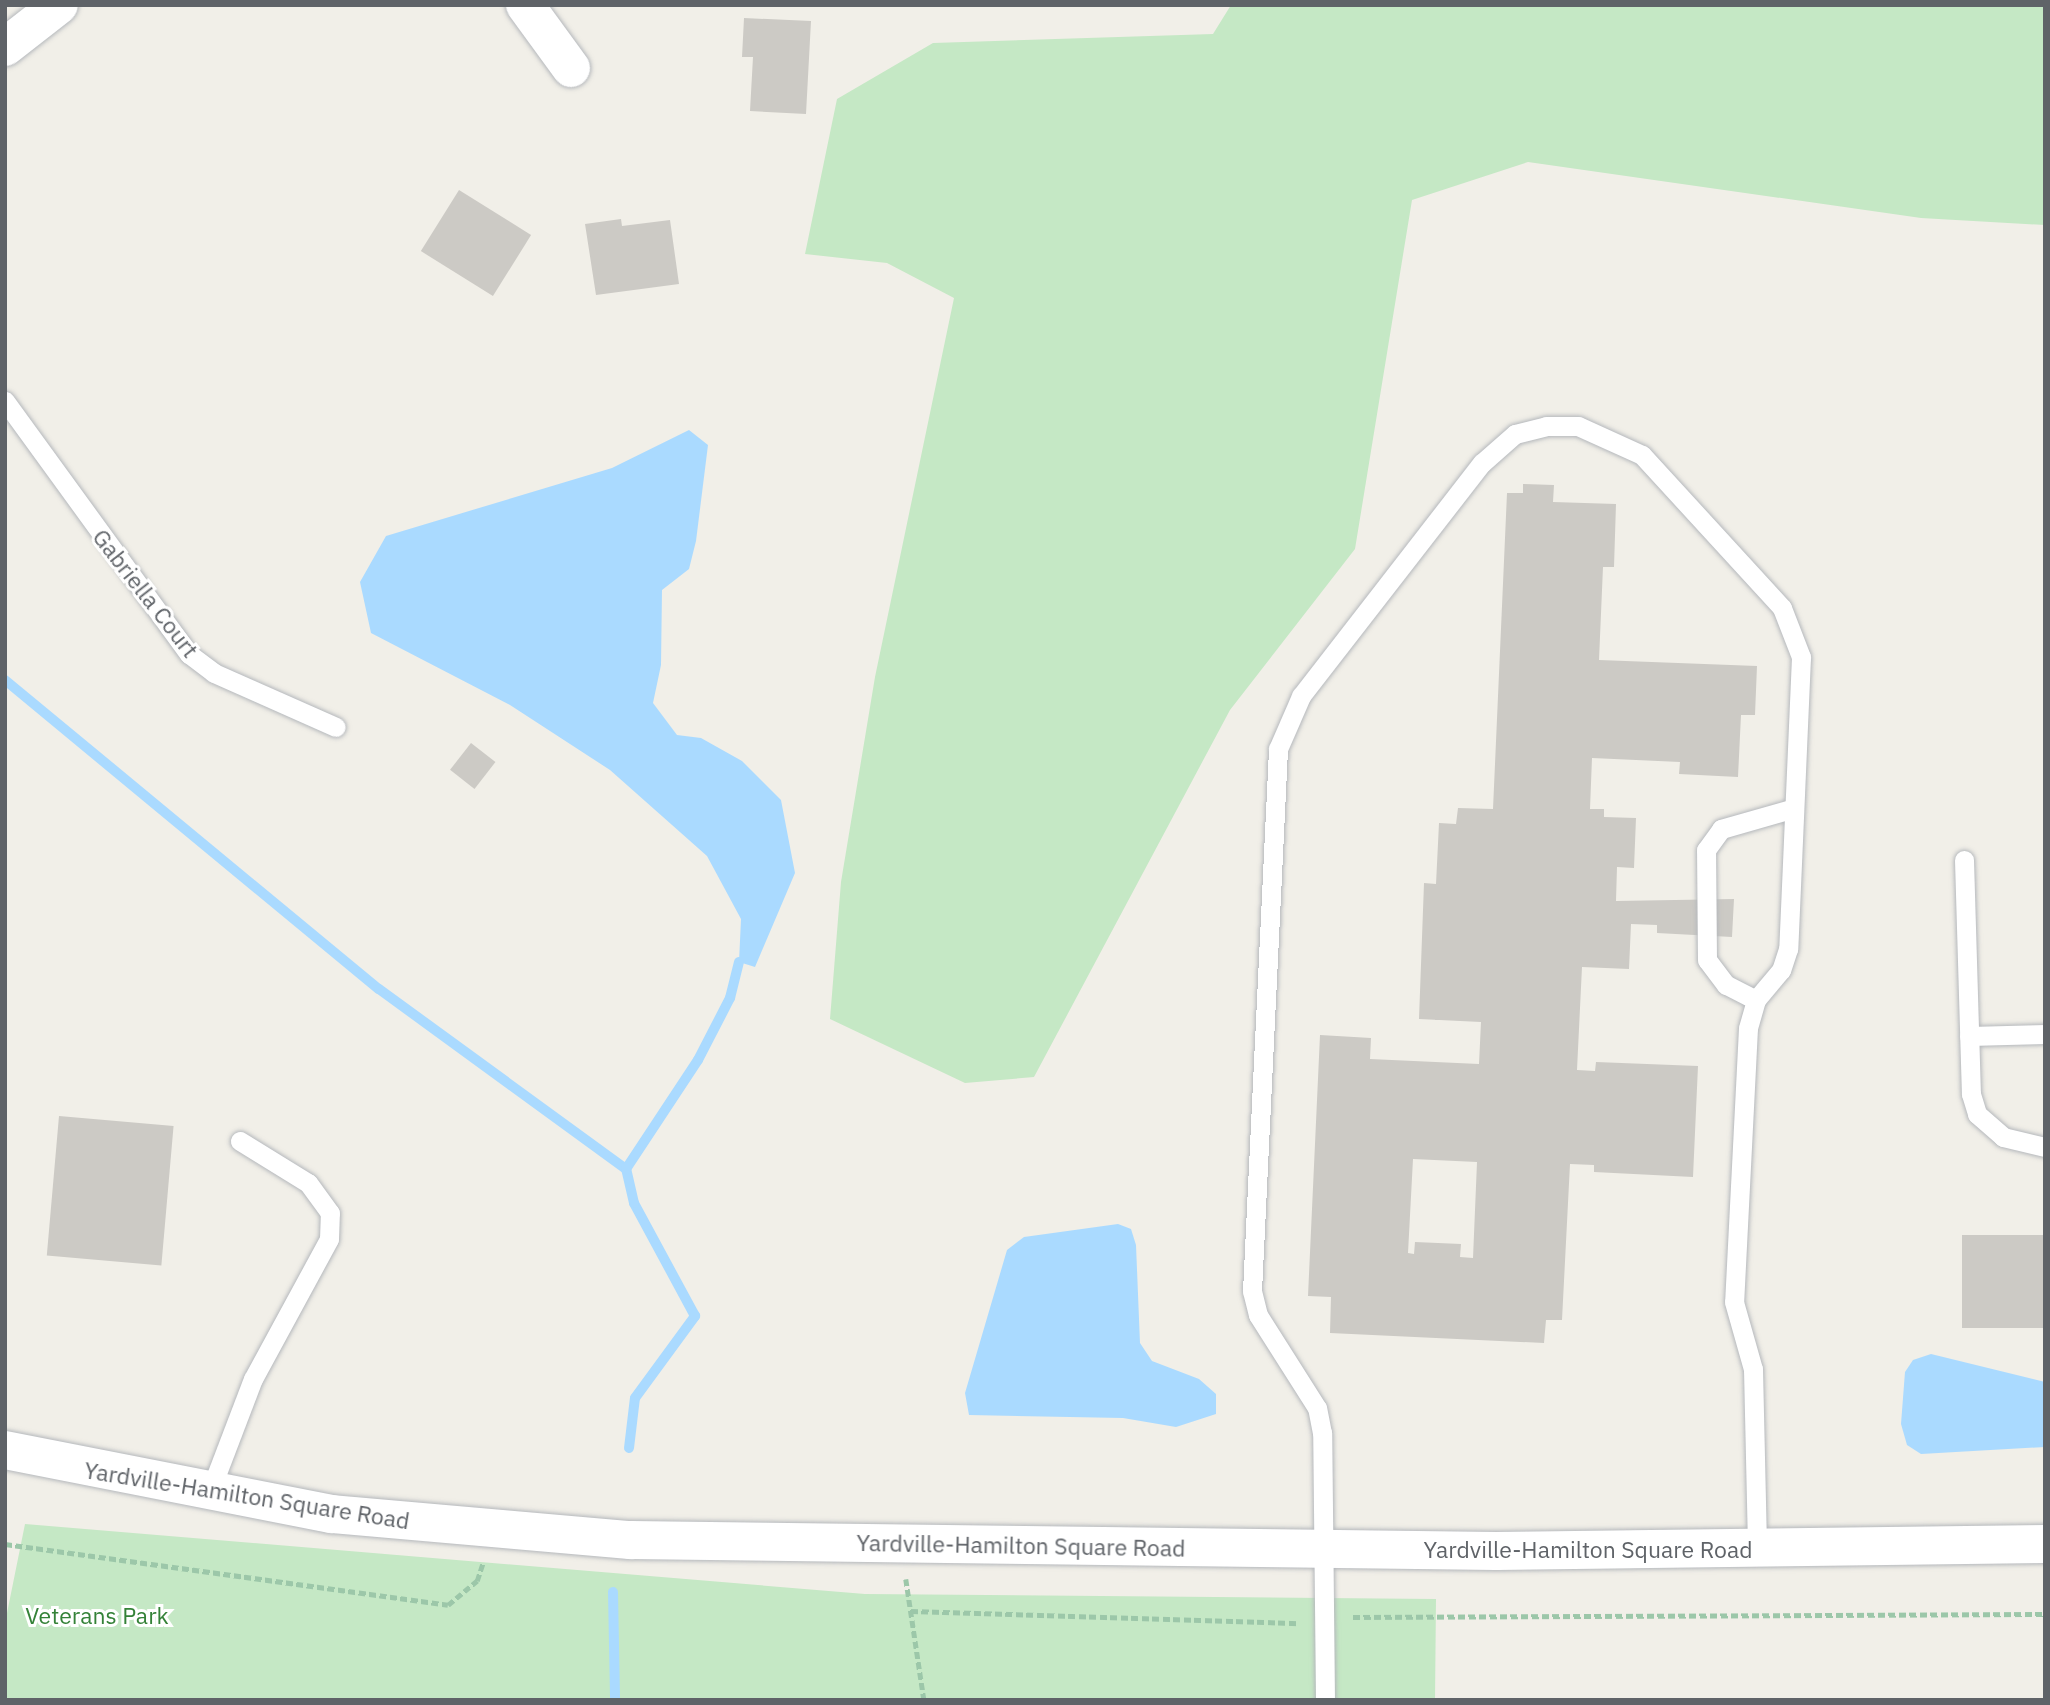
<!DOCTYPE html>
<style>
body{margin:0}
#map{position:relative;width:2050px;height:1705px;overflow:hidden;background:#f1efe8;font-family:"IBM Plex Sans",sans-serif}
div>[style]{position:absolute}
.green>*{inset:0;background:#c5e8c5}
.water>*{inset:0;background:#aadaff}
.stream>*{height:10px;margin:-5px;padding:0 5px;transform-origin:5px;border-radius:5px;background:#aadaff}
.building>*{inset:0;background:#cccac5;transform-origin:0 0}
.path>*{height:4.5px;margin-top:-2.25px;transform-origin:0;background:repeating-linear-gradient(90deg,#9cc7a9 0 7px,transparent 0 10.5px)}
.roads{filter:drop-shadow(0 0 2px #b5b8bc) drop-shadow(0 0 2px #b5b8bc)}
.service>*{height:19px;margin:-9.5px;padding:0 9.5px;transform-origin:9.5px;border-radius:9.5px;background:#fff}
.minor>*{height:38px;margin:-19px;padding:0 19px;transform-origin:19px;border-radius:19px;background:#fff}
.tertiary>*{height:38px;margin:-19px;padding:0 19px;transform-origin:19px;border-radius:19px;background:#fff}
.secondary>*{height:38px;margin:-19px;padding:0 19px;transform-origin:19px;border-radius:19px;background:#fff}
span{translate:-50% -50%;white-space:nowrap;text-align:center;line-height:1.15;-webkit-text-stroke:6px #fff;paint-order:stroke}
.street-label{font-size:23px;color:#5f6368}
.park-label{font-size:23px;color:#348238}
.frame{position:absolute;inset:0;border:7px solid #5f6368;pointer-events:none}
</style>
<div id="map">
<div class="green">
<div style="clip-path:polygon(1231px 5px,2045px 5px,2045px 225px,1921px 218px,1528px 162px,1412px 200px,1355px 549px,1230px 710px,1034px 1077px,965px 1083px,830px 1019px,841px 882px,875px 677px,954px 298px,887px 263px,805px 254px,837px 99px,933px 43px,1213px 34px)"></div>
<div style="clip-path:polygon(25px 1524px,865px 1594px,1436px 1599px,1435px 1700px,5px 1700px,5px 1623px)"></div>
</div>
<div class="water">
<div style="clip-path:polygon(689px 430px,708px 445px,696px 541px,689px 569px,662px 590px,661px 665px,653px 703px,677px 735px,701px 738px,742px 761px,781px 800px,795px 873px,755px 967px,739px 962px,741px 919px,707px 856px,610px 770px,510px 705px,371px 633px,360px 582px,386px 536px,612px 468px)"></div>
<div style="clip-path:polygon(1118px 1224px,1131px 1229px,1136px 1245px,1140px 1343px,1152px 1361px,1199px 1379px,1216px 1394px,1216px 1414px,1176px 1427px,1123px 1418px,969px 1415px,965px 1393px,1007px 1250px,1024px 1237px)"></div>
<div style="clip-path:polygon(1931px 1354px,2045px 1382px,2045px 1447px,1921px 1454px,1907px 1445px,1901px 1424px,1905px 1372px,1913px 1360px)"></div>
</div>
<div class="stream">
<div style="left:5px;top:680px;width:485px;rotate:39.6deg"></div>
<div style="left:379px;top:989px;width:306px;rotate:36.1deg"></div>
<div style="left:629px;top:1448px;width:50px;rotate:-83.2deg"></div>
<div style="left:635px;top:1398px;width:102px;rotate:-53.8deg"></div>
<div style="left:695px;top:1316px;width:128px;rotate:-118.4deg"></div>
<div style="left:634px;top:1203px;width:35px;rotate:-103deg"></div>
<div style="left:626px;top:1169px;width:131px;rotate:-56.6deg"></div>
<div style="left:698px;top:1060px;width:70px;rotate:-62.7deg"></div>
<div style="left:730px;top:998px;width:37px;rotate:-76deg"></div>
<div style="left:613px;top:1592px;width:108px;rotate:88.9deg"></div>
</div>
<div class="building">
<div style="clip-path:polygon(744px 18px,811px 21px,806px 114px,750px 111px,753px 57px,742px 57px)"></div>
<div style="left:459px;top:190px;width:85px;height:72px;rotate:32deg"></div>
<div style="clip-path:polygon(621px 219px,622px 226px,670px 220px,679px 284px,596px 295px,585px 224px)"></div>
<div style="clip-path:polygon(evenodd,1523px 484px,1554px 485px,1553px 502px,1616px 504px,1614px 567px,1603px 567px,1599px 660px,1757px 666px,1755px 715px,1741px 715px,1738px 777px,1679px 774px,1680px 762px,1592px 758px,1590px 809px,1604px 809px,1604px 817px,1636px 818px,1634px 868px,1617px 867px,1616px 901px,1734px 899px,1732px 937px,1657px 933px,1657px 925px,1631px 924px,1629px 969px,1582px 967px,1577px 1070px,1595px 1071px,1596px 1062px,1698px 1066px,1693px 1177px,1594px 1172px,1594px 1165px,1570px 1164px,1562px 1320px,1546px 1320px,1544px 1343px,1330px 1333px,1331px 1297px,1308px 1296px,1320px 1035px,1371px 1038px,1370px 1059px,1479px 1064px,1481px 1022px,1419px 1019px,1424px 883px,1436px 884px,1439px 823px,1456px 824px,1458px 808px,1493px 809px,1507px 493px,1523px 493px,1523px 484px,1413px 1159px,1477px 1162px,1473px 1258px,1460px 1257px,1461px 1244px,1415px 1242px,1414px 1254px,1408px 1253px,1413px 1159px)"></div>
<div style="left:471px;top:743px;width:31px;height:34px;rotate:38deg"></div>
<div style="left:59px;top:1116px;width:115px;height:140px;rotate:5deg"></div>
<div style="left:2045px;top:1235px;width:93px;height:83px;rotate:90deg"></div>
</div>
<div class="path">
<div style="left:5px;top:1544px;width:447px;rotate:7.8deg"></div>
<div style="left:448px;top:1605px;width:38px;rotate:-40deg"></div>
<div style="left:477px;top:1581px;width:19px;rotate:-72deg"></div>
<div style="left:906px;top:1579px;width:122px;rotate:81.5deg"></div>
<div style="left:911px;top:1611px;width:388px;rotate:1.8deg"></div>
<div style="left:1353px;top:1617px;width:692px;rotate:-0.25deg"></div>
</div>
<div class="roads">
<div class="service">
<div style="left:5px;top:401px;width:313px;rotate:54deg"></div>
<div style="left:189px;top:654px;width:31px;rotate:37deg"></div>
<div style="left:214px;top:673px;width:133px;rotate:23.9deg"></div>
<div style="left:1964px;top:860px;width:234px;rotate:88.3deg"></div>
<div style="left:1971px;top:1094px;width:21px;rotate:73deg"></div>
<div style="left:1977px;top:1114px;width:35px;rotate:41deg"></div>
<div style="left:2003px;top:1137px;width:43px;rotate:13.4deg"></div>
<div style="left:1756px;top:1000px;width:34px;rotate:-153deg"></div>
<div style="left:1726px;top:985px;width:31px;rotate:-127deg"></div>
<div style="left:1707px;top:960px;width:110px;rotate:-90.5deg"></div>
<div style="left:1706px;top:850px;width:26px;rotate:-54deg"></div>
<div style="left:1721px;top:829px;width:76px;rotate:-16deg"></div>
<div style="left:1969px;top:1036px;width:76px;rotate:-1.5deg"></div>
<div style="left:209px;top:1494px;width:123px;rotate:-69.1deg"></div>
<div style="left:253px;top:1379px;width:159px;rotate:-61.5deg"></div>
<div style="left:329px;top:1239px;width:26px;rotate:-88deg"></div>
<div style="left:330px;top:1213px;width:37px;rotate:-126deg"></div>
<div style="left:308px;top:1183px;width:80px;rotate:-148.3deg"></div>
<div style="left:1325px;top:1700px;width:267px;rotate:-90.6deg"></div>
<div style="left:1322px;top:1433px;width:25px;rotate:-101deg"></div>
<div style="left:1317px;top:1408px;width:110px;rotate:-122.4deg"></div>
<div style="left:1258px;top:1315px;width:25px;rotate:-104deg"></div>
<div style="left:1252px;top:1291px;width:543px;rotate:-87.25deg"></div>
<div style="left:1278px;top:749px;width:58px;rotate:-66.5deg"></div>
<div style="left:1301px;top:696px;width:295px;rotate:-52.2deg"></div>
<div style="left:1482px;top:463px;width:44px;rotate:-41.3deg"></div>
<div style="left:1515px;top:434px;width:32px;rotate:-14deg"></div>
<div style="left:1546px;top:426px;width:32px"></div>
<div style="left:1578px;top:426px;width:70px;rotate:24.4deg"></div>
<div style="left:1642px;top:455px;width:207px;rotate:47.5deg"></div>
<div style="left:1782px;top:608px;width:53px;rotate:68.8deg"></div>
<div style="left:1801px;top:657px;width:292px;rotate:92.5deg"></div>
<div style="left:1788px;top:949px;width:22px;rotate:108deg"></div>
<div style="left:1781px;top:970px;width:39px;rotate:130deg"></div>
<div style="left:1756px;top:1000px;width:29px;rotate:106deg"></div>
<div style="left:1748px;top:1028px;width:274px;rotate:92.9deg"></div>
<div style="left:1734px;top:1302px;width:70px;rotate:74.2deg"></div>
<div style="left:1753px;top:1369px;width:179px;rotate:88.7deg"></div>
</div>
<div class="minor">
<div style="left:525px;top:5px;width:78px;rotate:53.9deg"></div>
</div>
<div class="tertiary">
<div style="left:5px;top:1450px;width:333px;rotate:11.1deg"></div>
<div style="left:332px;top:1514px;width:300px;rotate:5deg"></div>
<div style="left:631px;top:1540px;width:865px;rotate:0.73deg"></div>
<div style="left:1496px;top:1551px;width:549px;rotate:-0.73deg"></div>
</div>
<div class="secondary">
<div style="left:5px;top:47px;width:68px;rotate:-37.9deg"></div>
</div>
</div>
<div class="street-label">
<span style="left:146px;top:593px;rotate:52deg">Gabriella Court</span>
<span style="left:247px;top:1495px;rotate:9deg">Yardville-Hamilton Square Road</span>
<span style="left:1021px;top:1545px;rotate:1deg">Yardville-Hamilton Square Road</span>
<span style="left:1588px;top:1549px">Yardville-Hamilton Square Road</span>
</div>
<div class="park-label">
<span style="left:97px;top:1615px">Veterans Park</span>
</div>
<div class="frame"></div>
</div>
